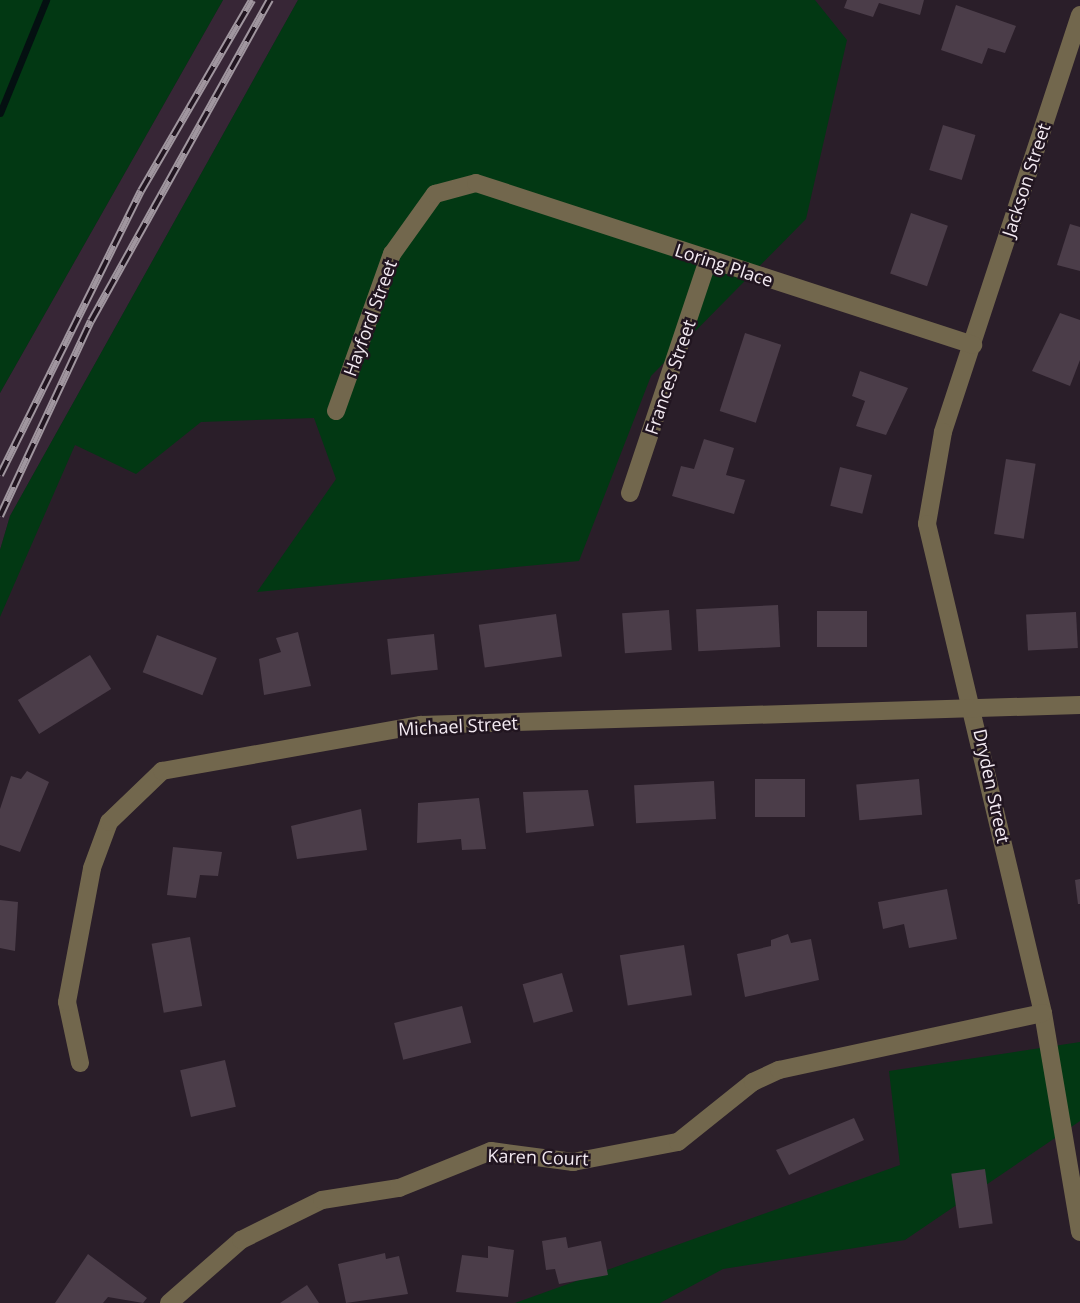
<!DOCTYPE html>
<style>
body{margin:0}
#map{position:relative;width:1080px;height:1303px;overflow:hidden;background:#2a1e29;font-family:"Open Sans",sans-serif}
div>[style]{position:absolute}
.built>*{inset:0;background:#372636}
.green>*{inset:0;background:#023813}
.stream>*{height:7px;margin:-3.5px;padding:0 3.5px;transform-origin:3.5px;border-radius:3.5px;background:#041011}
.building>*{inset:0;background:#4b3d49;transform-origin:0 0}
.street>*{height:18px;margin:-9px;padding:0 9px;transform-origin:9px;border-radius:9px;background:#72674d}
.rail>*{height:8px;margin-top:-4px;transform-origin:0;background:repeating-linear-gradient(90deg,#211520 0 16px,#a0969f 0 32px);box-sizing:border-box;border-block:2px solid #a0969f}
span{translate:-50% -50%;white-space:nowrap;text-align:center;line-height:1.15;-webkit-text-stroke:5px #211520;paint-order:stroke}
.street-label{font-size:18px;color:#f4ebf3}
</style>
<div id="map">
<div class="built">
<div style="clip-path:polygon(223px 0,298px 0,10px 516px,0 550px,0 393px)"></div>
</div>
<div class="green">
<div style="clip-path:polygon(0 0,223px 0,0 393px)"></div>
<div style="clip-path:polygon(298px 0,815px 0,847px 40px,806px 219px,651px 376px,579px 561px,257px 592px,336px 479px,314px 418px,201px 422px,136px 474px,75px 445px,0 617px,0 550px,10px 516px)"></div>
<div style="clip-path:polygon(1080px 1042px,1080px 1121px,905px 1240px,723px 1269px,660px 1303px,515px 1303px,900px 1165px,889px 1071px)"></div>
</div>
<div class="stream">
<div style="left:0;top:113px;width:122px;rotate:-67.8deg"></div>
</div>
<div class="building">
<div style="clip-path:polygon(847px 0,924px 0,920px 15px,879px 3px,873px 17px,844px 8px)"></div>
<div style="clip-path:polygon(956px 5px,1016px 26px,1005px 53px,988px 48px,982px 64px,941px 50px)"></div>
<div style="left:943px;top:125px;width:34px;height:47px;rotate:17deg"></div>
<div style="left:911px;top:213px;width:39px;height:64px;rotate:19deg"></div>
<div style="clip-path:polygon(1070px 224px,1080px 227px,1080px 271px,1057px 265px)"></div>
<div style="clip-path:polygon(1060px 313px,1080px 320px,1080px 360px,1070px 386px,1032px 371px)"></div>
<div style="left:745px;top:333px;width:38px;height:82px;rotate:18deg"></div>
<div style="clip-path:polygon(860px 371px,908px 388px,886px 435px,856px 426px,865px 401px,852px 396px)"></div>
<div style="clip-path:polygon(704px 439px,734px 448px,726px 475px,745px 480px,734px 514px,672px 496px,681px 466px,694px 469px)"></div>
<div style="left:1006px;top:459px;width:30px;height:76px;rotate:9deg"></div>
<div style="left:840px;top:467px;width:33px;height:40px;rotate:14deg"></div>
<div style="left:778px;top:605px;width:42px;height:82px;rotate:87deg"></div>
<div style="left:669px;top:610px;width:40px;height:47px;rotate:86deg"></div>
<div style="left:867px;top:611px;width:36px;height:50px;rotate:90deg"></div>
<div style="left:1076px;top:612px;width:36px;height:50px;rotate:87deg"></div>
<div style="left:556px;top:614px;width:43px;height:78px;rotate:82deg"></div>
<div style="clip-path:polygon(298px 632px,311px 686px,264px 695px,259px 659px,281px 652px,276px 638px)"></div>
<div style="left:434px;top:634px;width:36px;height:47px;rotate:84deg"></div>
<div style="left:157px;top:635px;width:64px;height:40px;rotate:21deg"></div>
<div style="left:90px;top:655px;width:40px;height:85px;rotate:58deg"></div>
<div style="clip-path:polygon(27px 771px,49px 782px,20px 852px,0 845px,0 809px,11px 776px,21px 779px)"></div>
<div style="left:805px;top:779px;width:38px;height:50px;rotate:90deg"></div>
<div style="left:919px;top:779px;width:36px;height:63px;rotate:85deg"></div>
<div style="left:714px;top:781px;width:38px;height:80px;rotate:87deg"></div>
<div style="clip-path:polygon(588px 790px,594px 826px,526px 833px,523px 792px)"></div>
<div style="clip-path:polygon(479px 798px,486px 849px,462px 850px,461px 839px,417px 843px,418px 803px)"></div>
<div style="clip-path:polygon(361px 809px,367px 850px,297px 859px,291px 826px)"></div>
<div style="clip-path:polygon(173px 847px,222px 852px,218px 876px,200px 875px,196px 898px,167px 895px)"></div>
<div style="clip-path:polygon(1080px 879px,1080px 904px,1078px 904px,1075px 880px)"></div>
<div style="clip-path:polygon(947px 889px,957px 939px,909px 948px,904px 924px,883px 929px,878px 902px)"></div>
<div style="clip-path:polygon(0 900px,18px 902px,15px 951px,0 948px)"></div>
<div style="clip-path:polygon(788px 934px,791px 943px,811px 939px,819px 980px,745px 997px,737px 954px,771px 946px,771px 940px)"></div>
<div style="left:190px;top:937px;width:70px;height:39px;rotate:80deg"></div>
<div style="left:684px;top:945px;width:51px;height:65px;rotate:81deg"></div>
<div style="left:562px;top:973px;width:40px;height:41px;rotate:74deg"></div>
<div style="left:462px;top:1006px;width:38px;height:70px;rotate:76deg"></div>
<div style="left:225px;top:1060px;width:48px;height:46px;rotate:77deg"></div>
<div style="clip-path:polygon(854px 1118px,864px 1140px,789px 1175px,776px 1150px)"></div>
<div style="left:985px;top:1169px;width:55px;height:34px;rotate:82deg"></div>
<div style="clip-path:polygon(566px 1237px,568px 1248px,601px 1241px,608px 1275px,559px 1284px,555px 1269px,546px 1270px,542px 1241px)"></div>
<div style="clip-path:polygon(488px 1246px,514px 1250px,508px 1297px,456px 1292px,462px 1255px,488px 1258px)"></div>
<div style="clip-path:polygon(385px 1253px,386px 1259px,399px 1256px,408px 1294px,346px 1303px,338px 1264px)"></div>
<div style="clip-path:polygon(88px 1254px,147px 1298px,143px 1303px,108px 1297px,103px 1303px,55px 1303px)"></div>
<div style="clip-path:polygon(307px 1285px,319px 1303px,280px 1303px)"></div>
</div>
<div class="street">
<div style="left:1080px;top:15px;width:439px;rotate:108.2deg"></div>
<div style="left:943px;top:432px;width:93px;rotate:99.9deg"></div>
<div style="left:927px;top:524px;width:503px;rotate:76.66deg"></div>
<div style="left:1043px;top:1013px;width:222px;rotate:80.4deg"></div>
<div style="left:336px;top:411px;width:167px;rotate:-70.4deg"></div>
<div style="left:392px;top:254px;width:74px;rotate:-54.4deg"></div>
<div style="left:435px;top:194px;width:42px;rotate:-15deg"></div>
<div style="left:476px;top:183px;width:523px;rotate:18.05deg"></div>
<div style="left:630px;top:493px;width:246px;rotate:-71.5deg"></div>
<div style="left:80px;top:1063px;width:62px;rotate:-102deg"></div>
<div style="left:67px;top:1002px;width:136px;rotate:-79.4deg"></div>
<div style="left:92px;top:868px;width:49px;rotate:-69.7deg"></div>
<div style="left:109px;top:822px;width:74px;rotate:-43.9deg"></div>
<div style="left:162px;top:771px;width:263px;rotate:-10.1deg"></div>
<div style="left:421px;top:725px;width:659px;rotate:-1.74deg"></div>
<div style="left:169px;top:1303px;width:96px;rotate:-41.2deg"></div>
<div style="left:241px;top:1240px;width:90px;rotate:-26.3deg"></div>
<div style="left:322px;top:1200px;width:78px;rotate:-8.9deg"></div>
<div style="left:399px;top:1188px;width:99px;rotate:-21.9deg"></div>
<div style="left:491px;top:1151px;width:83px;rotate:7.6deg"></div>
<div style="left:573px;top:1162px;width:107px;rotate:-10.8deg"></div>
<div style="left:678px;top:1142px;width:96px;rotate:-38.7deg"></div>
<div style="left:753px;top:1082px;width:29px;rotate:-25deg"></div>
<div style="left:779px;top:1070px;width:270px;rotate:-12.2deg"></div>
</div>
<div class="rail">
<div style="left:0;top:475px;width:317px;rotate:-63.6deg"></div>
<div style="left:141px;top:191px;width:221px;rotate:-59.8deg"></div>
<div style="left:0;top:516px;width:215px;rotate:-65deg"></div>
<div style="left:91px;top:321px;width:368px;rotate:-60.9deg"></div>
</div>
<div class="street-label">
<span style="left:1026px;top:180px;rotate:-72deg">Jackson Street</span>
<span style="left:724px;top:265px;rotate:18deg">Loring Place</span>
<span style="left:370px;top:318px;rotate:-70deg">Hayford Street</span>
<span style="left:670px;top:377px;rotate:-71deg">Frances Street</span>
<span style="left:458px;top:726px;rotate:-3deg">Michael Street</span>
<span style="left:992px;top:786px;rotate:78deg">Dryden Street</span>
<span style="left:538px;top:1157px;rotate:2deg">Karen Court</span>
</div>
</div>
